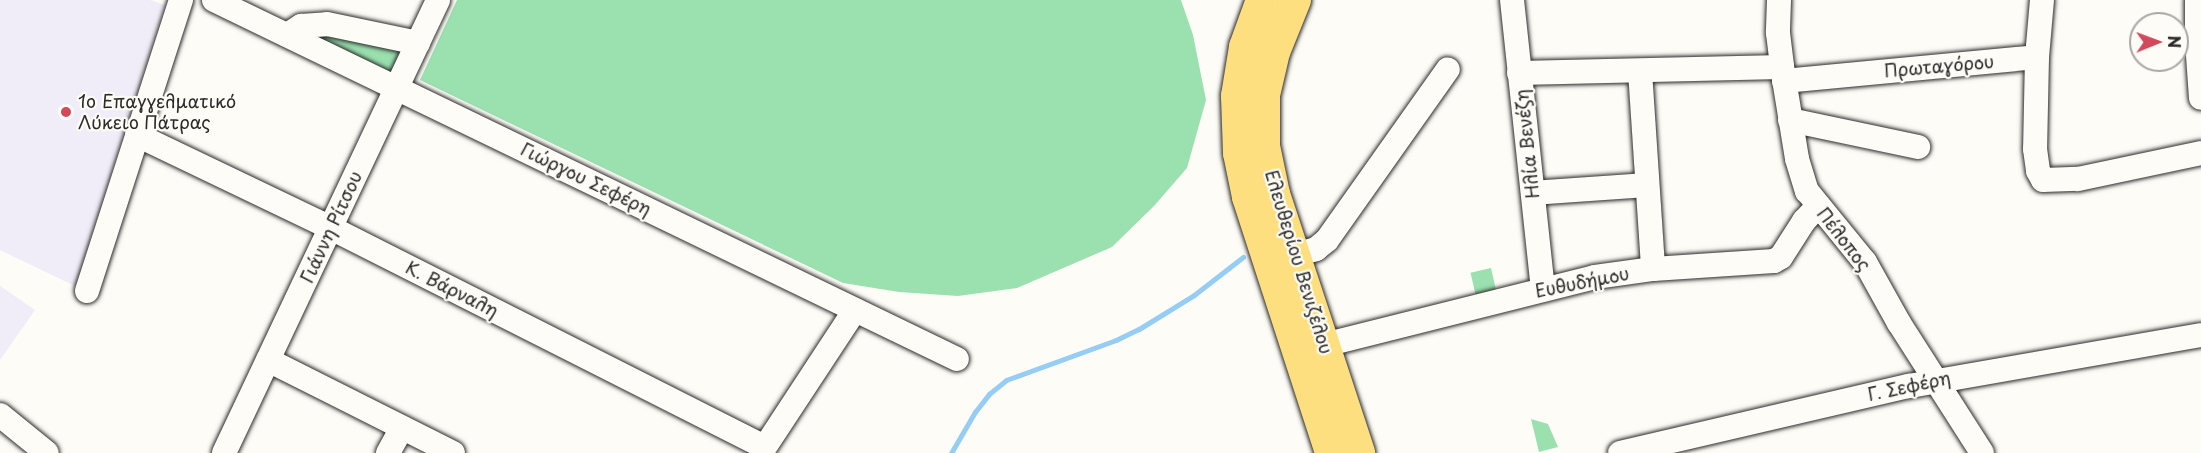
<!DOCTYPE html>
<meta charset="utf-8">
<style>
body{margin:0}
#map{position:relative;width:2201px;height:453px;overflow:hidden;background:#fdfcf7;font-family:"Playpen Sans",sans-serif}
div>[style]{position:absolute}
.built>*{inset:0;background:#f0ecf8}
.green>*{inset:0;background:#9ae1af;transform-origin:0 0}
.stream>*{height:5px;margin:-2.5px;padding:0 2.5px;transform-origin:2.5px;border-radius:2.5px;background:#95cdf4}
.roads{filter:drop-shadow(0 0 2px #2b2b2b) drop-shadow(0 0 2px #2b2b2b)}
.minor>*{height:24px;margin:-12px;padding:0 12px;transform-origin:12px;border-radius:12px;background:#fdfcf7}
.major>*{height:32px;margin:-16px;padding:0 16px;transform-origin:16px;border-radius:16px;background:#fedf80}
.dots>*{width:16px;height:16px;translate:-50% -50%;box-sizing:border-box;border:3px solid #fdfcf7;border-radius:50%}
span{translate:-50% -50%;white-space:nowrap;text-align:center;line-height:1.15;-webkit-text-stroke:4.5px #fdfcf7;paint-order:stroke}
.street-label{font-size:18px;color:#2b2b2b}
.poi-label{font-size:18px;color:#2b2b2b}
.left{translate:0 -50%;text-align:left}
.north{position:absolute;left:2129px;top:12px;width:60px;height:60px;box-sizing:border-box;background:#fdfcf7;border:2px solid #a9a8a5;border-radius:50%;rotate:89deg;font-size:16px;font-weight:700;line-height:24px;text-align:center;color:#2b2b2b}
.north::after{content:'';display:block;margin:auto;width:21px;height:27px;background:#d1495b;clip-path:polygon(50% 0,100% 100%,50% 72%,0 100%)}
</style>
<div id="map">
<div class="built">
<div style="clip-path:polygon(0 0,150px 0,165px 5px,75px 286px,0 250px)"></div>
<div style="clip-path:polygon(0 286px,35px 310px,0 360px)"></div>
</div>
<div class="green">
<div style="clip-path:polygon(457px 0,1181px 0,1193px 35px,1206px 100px,1187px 168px,1154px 206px,1112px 247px,1017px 288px,958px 296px,899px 292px,843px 283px,420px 80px)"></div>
<div style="clip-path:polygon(294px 29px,418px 43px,397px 88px)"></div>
<div style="left:1491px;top:268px;width:22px;height:21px;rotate:77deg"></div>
<div style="clip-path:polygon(1531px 419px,1548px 424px,1558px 447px,1539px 452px)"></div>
</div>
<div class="stream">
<div style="left:951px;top:453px;width:48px;rotate:-59.7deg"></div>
<div style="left:975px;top:412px;width:23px;rotate:-52deg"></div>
<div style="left:989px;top:394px;width:22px;rotate:-39deg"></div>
<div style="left:1006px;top:380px;width:117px;rotate:-20deg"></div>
<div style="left:1116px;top:340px;width:25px;rotate:-26deg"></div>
<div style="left:1139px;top:329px;width:65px;rotate:-31.7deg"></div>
<div style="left:1194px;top:295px;width:62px;rotate:-37.8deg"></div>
</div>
<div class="roads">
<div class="minor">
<div style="left:214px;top:0;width:825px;rotate:25.79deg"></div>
<div style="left:1512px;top:0;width:291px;rotate:83.9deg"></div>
<div style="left:1779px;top:0;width:33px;rotate:92deg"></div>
<div style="left:1778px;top:33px;width:34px;rotate:83deg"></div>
<div style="left:1782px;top:67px;width:93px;rotate:80.7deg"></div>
<div style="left:1797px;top:159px;width:34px;rotate:73deg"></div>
<div style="left:1807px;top:191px;width:92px;rotate:50.8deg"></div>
<div style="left:1865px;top:262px;width:70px;rotate:60.9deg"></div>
<div style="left:1899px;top:323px;width:154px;rotate:57.4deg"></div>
<div style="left:2197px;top:0;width:41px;rotate:90deg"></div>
<div style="left:2197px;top:41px;width:57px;rotate:86deg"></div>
<div style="left:287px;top:35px;width:17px;rotate:-33deg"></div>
<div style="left:301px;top:26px;width:26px;rotate:-4deg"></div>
<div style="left:327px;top:24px;width:93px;rotate:11.8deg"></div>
<div style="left:2037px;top:57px;width:92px;rotate:91.2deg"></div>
<div style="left:2035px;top:149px;width:22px;rotate:82deg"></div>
<div style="left:2038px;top:171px;width:10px;rotate:61deg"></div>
<div style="left:2043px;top:180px;width:35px;rotate:-2deg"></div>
<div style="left:2078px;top:179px;width:126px;rotate:-11.9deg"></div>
<div style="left:1640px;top:71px;width:198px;rotate:86.2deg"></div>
<div style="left:1519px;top:73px;width:263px;rotate:-1.3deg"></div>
<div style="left:1784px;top:81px;width:254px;rotate:-5.4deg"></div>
<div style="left:2037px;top:57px;width:57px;rotate:-85deg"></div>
<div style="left:1790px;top:120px;width:131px;rotate:11.9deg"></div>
<div style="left:137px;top:135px;width:215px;rotate:25.6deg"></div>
<div style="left:331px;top:228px;width:485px;rotate:26.8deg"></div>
<div style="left:1533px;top:193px;width:113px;rotate:-4deg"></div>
<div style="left:1294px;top:255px;width:23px;rotate:-15deg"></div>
<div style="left:1316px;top:249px;width:14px;rotate:-39deg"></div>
<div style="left:1327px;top:240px;width:209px;rotate:-54.7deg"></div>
<div style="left:87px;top:291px;width:306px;rotate:-72.1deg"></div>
<div style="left:1324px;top:345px;width:279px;rotate:-14.1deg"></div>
<div style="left:1595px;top:277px;width:59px;rotate:-7.9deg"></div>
<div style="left:1653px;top:269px;width:121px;rotate:-3.8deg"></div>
<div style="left:1774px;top:261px;width:8px;rotate:-30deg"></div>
<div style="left:1781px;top:257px;width:43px;rotate:-57.4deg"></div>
<div style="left:1804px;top:221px;width:21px;rotate:-47deg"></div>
<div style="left:268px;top:360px;width:207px;rotate:26.7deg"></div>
<div style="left:0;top:415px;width:60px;rotate:39deg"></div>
<div style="left:224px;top:453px;width:501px;rotate:-64.71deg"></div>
<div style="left:388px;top:453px;width:29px;rotate:-61deg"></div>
<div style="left:761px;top:453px;width:171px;rotate:-56.7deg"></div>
<div style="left:1620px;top:453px;width:297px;rotate:-13.1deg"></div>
<div style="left:1909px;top:386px;width:296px;rotate:-9.9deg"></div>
</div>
<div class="major">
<div style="left:1262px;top:0;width:50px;rotate:109.9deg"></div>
<div style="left:1245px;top:47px;width:50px;rotate:99.3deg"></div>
<div style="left:1237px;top:96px;width:57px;rotate:88deg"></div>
<div style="left:1239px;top:153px;width:45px;rotate:78.4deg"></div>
<div style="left:1248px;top:197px;width:269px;rotate:72deg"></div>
<div style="left:1295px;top:0;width:56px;rotate:112deg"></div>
<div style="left:1274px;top:52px;width:44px;rotate:103.1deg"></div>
<div style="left:1264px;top:95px;width:51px;rotate:90deg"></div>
<div style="left:1264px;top:146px;width:49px;rotate:78.2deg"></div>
<div style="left:1274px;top:194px;width:273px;rotate:71.8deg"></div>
</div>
</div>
<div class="dots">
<div style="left:66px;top:112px;background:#d1495b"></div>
</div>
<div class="street-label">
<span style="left:1939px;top:66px;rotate:-5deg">Πρωταγόρου</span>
<span style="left:1527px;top:144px;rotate:-96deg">Ηλία Βενέζη</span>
<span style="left:586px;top:179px;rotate:26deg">Γιώργου Σεφέρη</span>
<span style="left:331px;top:227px;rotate:-65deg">Γιάννη Ρίτσου</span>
<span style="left:1844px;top:239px;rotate:52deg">Πέλοπος</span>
<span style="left:1299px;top:262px;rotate:73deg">Ελευθερίου Βενιζέλου</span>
<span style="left:1582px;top:282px;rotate:-11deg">Ευθυδήμου</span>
<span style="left:452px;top:289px;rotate:27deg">Κ. Βάρναλη</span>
<span style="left:1909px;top:386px;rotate:-12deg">Γ. Σεφέρη</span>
</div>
<div class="poi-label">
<span class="left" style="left:78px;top:112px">1o Επαγγελματικό<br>Λύκειο Πάτρας</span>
</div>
<div class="north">N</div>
</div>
